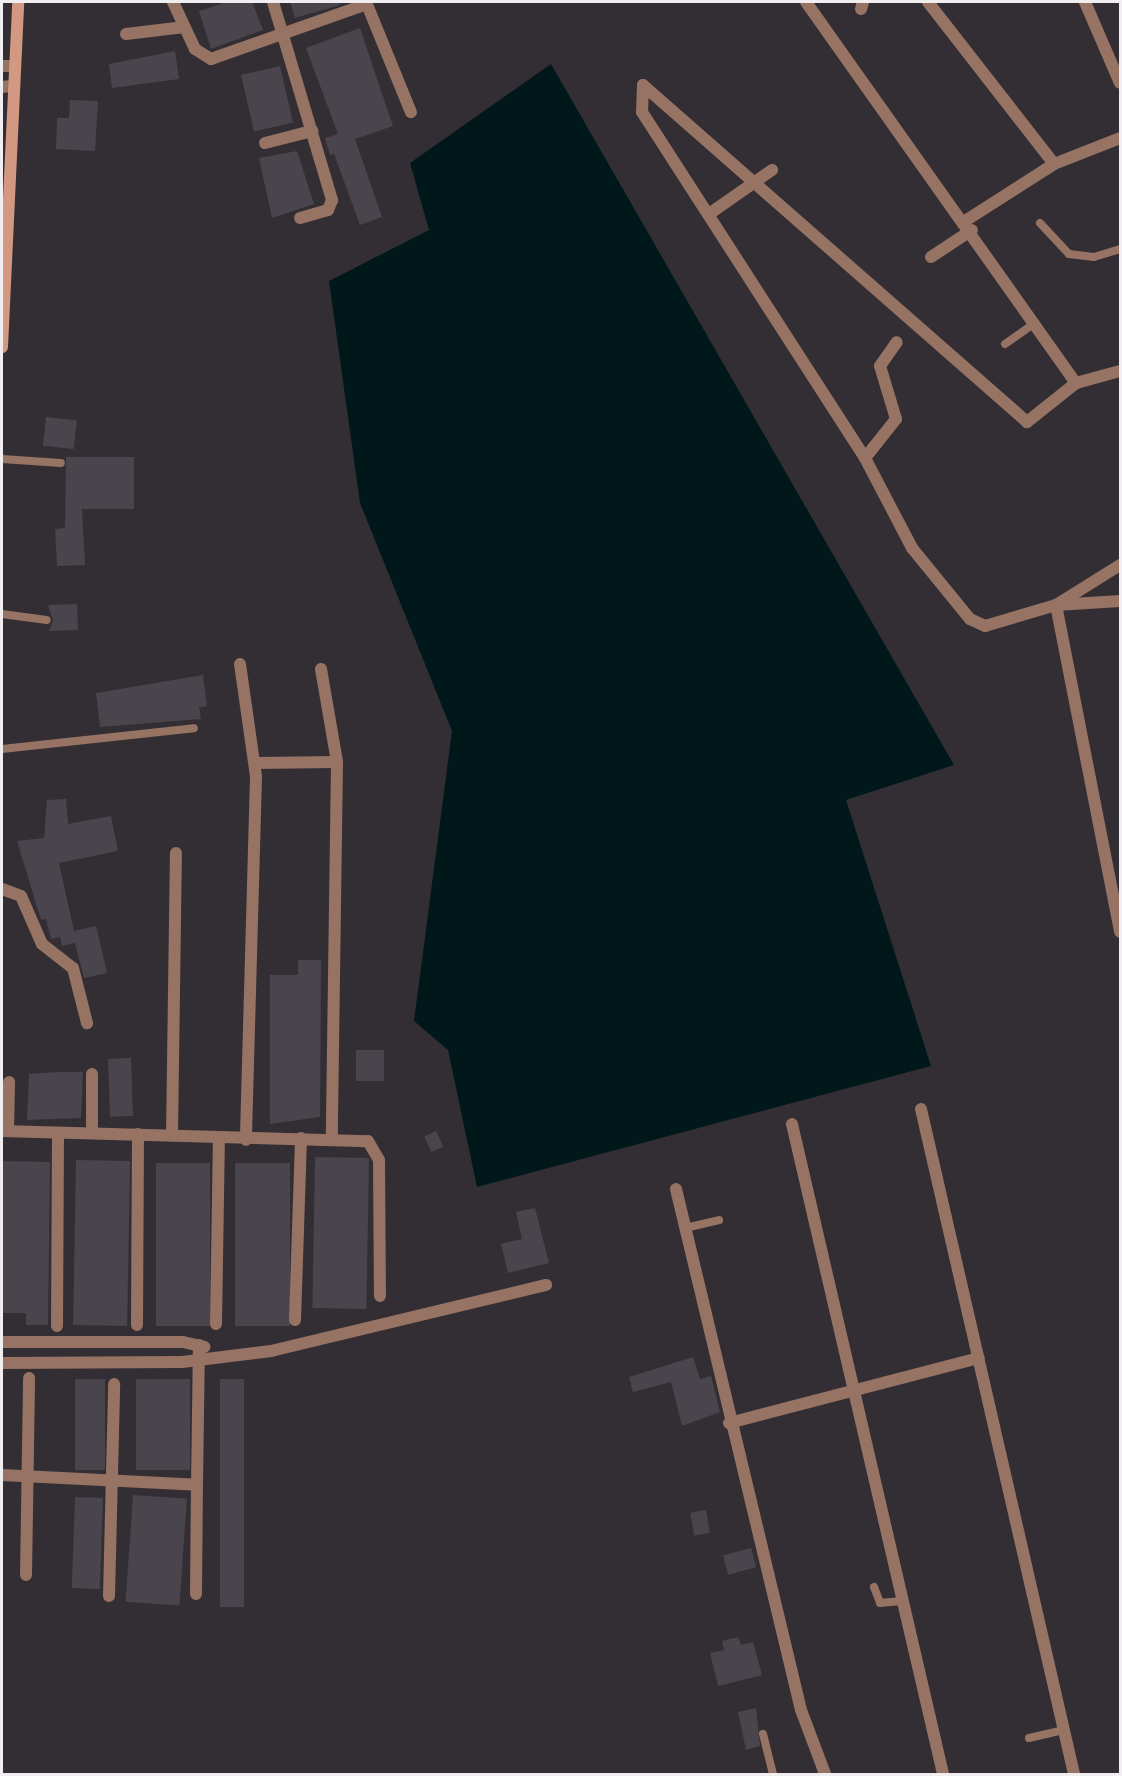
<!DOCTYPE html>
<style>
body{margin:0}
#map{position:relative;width:1122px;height:1776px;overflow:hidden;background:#322e34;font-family:"Titillium Web",sans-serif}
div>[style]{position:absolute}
.water>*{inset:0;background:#00181a}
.building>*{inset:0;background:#4a454c;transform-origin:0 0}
.lane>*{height:8px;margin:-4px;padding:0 4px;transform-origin:4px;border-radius:4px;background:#977364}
.street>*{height:12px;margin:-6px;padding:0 6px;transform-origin:6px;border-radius:6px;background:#977364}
.secondary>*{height:12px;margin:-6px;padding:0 6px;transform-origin:6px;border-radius:6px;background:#d29881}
span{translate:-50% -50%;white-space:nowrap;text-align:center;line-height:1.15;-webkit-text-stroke:4.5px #28242a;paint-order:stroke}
.frame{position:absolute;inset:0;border:3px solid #f1eef2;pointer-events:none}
</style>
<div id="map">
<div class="water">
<div style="clip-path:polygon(551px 64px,954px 765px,846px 800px,931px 1066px,477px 1187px,448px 1050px,414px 1021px,452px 731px,360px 503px,329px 281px,429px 230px,410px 163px)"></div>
</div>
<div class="building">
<div style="clip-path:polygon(227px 2px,252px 2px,263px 30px,211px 49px,199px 11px)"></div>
<div style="clip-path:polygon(290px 2px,339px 2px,340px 5px,295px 18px)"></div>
<div style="clip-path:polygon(360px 28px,393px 126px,355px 139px,382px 217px,360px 225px,334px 154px,330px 155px,325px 138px,338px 134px,306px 48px)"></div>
<div style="clip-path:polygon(175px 51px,179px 79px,112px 88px,109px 64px)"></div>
<div style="left:280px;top:66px;width:58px;height:40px;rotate:77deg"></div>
<div style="clip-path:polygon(70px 100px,98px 101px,95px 151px,56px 149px,57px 118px,69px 118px)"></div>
<div style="clip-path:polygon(297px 151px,314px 204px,272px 218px,259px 158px)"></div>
<div style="left:46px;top:417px;width:31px;height:29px;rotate:6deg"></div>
<div style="clip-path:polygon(66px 457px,134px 457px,134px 509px,82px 509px,85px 565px,57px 566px,55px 529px,65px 528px)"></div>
<div style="clip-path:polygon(77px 604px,78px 630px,49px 631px,53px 620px,48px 605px)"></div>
<div style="clip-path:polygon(203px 675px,207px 706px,199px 707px,201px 719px,100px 727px,96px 693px)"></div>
<div style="clip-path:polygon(66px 799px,68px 824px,111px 816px,118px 851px,59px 863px,74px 931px,96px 926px,99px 938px,107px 973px,84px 978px,75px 943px,62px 946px,60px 937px,51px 939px,46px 919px,41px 920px,17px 841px,44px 838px,47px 800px)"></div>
<div style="clip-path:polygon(298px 960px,321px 960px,320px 1117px,270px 1124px,270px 975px,298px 975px)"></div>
<div style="left:384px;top:1050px;width:31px;height:28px;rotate:90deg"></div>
<div style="left:131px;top:1058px;width:58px;height:23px;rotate:88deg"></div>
<div style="clip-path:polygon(58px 1072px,83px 1072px,81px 1118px,27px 1120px,29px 1074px)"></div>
<div style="left:436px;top:1131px;width:17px;height:13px;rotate:65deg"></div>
<div style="left:369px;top:1158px;width:151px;height:54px;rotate:91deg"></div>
<div style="clip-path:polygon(2px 1161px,50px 1162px,48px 1325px,26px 1325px,26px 1313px,2px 1313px)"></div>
<div style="left:130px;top:1161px;width:165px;height:54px;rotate:91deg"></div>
<div style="left:156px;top:1163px;width:54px;height:163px"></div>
<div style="left:235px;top:1163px;width:55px;height:163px"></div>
<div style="clip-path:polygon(535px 1208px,549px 1263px,508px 1273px,501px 1244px,522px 1239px,516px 1212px)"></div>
<div style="clip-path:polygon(693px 1357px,700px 1379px,711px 1376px,720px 1412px,682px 1426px,671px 1382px,633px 1392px,629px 1377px)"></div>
<div style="left:75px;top:1379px;width:30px;height:91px"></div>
<div style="left:136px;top:1379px;width:54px;height:91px"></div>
<div style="left:220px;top:1379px;width:24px;height:228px"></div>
<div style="left:133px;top:1495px;width:54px;height:107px;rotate:4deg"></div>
<div style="left:75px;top:1497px;width:28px;height:91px;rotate:2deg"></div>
<div style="left:706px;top:1510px;width:23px;height:16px;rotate:80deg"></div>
<div style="left:751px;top:1548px;width:20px;height:29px;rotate:75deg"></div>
<div style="clip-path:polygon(738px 1637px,741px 1645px,753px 1642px,762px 1675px,718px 1686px,710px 1653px,724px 1650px,722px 1641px)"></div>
<div style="clip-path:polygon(756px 1708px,760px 1746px,746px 1750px,738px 1712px)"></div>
</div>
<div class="lane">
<div style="left:1040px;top:223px;width:42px;rotate:46.9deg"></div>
<div style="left:1069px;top:254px;width:25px;rotate:7deg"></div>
<div style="left:1094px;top:257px;width:27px;rotate:-17deg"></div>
<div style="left:1005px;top:344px;width:37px;rotate:-35deg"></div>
<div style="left:2px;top:459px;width:59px;rotate:3.9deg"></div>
<div style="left:2px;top:614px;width:45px;rotate:7.6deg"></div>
<div style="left:2px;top:749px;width:193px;rotate:-6.2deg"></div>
<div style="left:685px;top:1228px;width:35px;rotate:-13deg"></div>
<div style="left:874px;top:1587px;width:17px;rotate:69deg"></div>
<div style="left:880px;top:1603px;width:22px;rotate:-5deg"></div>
<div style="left:763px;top:1734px;width:41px;rotate:76deg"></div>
<div style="left:1029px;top:1738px;width:35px;rotate:-13deg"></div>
</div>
<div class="street">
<div style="left:173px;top:2px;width:52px;rotate:64.9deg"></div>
<div style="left:195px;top:49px;width:19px;rotate:32deg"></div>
<div style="left:211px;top:59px;width:165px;rotate:-19.4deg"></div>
<div style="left:273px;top:2px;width:207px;rotate:73.4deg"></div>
<div style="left:332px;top:200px;width:11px;rotate:112deg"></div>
<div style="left:328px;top:210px;width:29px;rotate:164deg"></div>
<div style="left:366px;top:2px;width:119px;rotate:67.8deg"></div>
<div style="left:806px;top:2px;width:467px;rotate:54.7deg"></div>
<div style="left:928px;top:2px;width:205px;rotate:52.1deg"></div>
<div style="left:1085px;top:2px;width:88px;rotate:66.6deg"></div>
<div style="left:861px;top:9px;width:7px;rotate:-74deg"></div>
<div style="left:126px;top:34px;width:59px;rotate:-6.8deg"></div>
<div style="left:2px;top:66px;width:11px"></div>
<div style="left:2px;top:87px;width:9px;rotate:-6deg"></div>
<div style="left:265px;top:143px;width:49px;rotate:-14.3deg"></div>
<div style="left:709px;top:214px;width:77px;rotate:-34.9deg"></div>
<div style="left:965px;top:221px;width:106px;rotate:-32.6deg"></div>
<div style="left:1054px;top:164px;width:71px;rotate:-21.5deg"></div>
<div style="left:931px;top:257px;width:49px;rotate:-33.4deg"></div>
<div style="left:1120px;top:371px;width:46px;rotate:164.7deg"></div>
<div style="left:1076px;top:383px;width:63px;rotate:141.5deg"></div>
<div style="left:1027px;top:422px;width:511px;rotate:-138.73deg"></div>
<div style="left:643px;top:85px;width:27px;rotate:92deg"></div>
<div style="left:642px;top:112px;width:412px;rotate:57.2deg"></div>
<div style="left:865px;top:458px;width:102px;rotate:62.4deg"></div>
<div style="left:912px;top:548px;width:92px;rotate:50.8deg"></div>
<div style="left:970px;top:619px;width:17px;rotate:25deg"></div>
<div style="left:985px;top:626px;width:74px;rotate:-16.5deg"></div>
<div style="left:1056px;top:605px;width:64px;rotate:-3.6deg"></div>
<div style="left:865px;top:458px;width:50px;rotate:-51.5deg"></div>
<div style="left:896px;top:419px;width:55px;rotate:-106.8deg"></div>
<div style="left:880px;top:366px;width:29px;rotate:-55deg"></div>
<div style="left:1120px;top:565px;width:75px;rotate:148deg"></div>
<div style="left:1056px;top:605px;width:333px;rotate:78.9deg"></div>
<div style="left:240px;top:664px;width:114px;rotate:81.9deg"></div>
<div style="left:256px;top:777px;width:363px;rotate:91.6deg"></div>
<div style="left:321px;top:669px;width:94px;rotate:80.2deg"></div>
<div style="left:337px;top:762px;width:377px;rotate:90.8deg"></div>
<div style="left:255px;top:763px;width:82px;rotate:-0.7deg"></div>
<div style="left:2px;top:889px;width:20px;rotate:20deg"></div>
<div style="left:21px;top:896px;width:52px;rotate:66.4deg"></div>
<div style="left:42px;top:944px;width:39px;rotate:38deg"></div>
<div style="left:73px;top:968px;width:57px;rotate:75.7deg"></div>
<div style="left:921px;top:1109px;width:682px;rotate:77.04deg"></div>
<div style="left:792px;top:1124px;width:667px;rotate:76.92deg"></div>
<div style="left:2px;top:1131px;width:366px;rotate:1.6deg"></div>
<div style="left:368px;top:1141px;width:22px;rotate:60deg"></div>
<div style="left:379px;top:1160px;width:136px;rotate:89.6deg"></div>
<div style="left:8px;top:1131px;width:49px;rotate:-88.8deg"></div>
<div style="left:92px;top:1132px;width:58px;rotate:-90deg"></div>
<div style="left:172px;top:1135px;width:282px;rotate:-89.2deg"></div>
<div style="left:676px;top:1189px;width:536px;rotate:76.51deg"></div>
<div style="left:801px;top:1710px;width:68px;rotate:69.4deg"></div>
<div style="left:295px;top:1320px;width:182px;rotate:-88.1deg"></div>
<div style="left:216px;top:1324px;width:186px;rotate:-89.1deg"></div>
<div style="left:137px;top:1325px;width:191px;rotate:-89.7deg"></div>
<div style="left:57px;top:1326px;width:193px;rotate:-89.7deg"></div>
<div style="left:2px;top:1342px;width:181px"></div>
<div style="left:183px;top:1342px;width:22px;rotate:13deg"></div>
<div style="left:2px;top:1363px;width:180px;rotate:-0.3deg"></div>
<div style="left:182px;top:1362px;width:90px;rotate:-7deg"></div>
<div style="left:271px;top:1351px;width:283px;rotate:-13.5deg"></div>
<div style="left:729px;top:1423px;width:258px;rotate:-14.6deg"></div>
<div style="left:2px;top:1475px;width:195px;rotate:2.9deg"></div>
<div style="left:197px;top:1485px;width:140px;rotate:-89.2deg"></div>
<div style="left:26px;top:1575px;width:197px;rotate:-89.1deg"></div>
<div style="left:196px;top:1594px;width:109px;rotate:-89.5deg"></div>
<div style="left:109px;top:1596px;width:212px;rotate:-88.6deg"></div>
</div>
<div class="secondary">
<div style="left:2px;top:347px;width:345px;rotate:-87.3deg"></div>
</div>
<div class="frame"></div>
</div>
